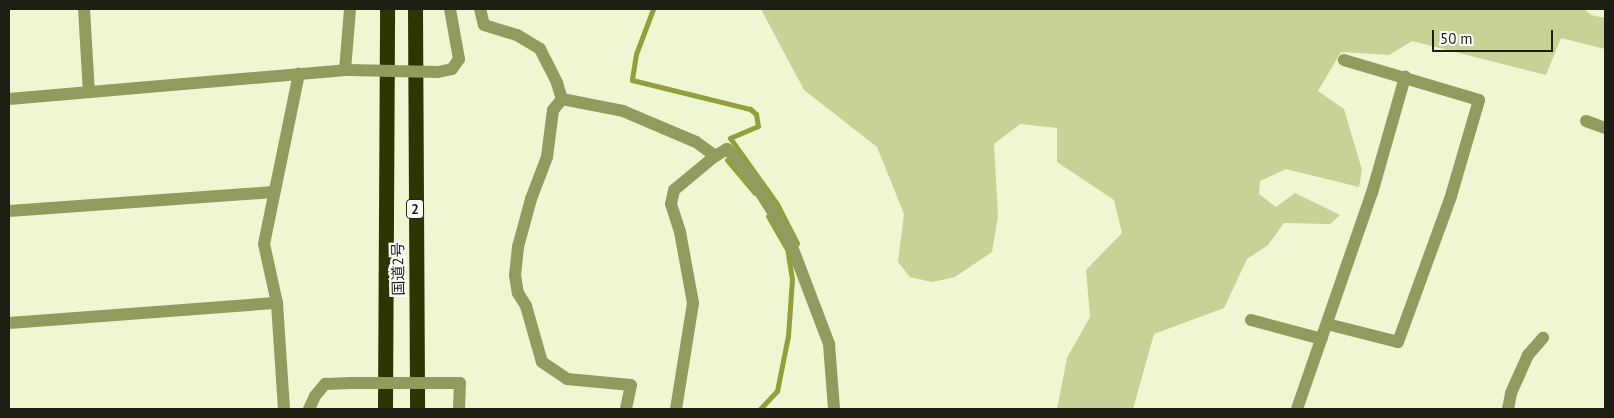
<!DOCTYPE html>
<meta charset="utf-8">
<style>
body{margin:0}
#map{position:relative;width:1614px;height:418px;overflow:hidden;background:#eef6d2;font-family:"PT Sans","Noto Sans JP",sans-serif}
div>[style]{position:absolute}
.green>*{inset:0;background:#c6d296}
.stream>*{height:5px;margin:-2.5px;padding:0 2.5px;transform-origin:2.5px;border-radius:2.5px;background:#91a03a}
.street>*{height:12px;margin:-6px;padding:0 6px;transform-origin:6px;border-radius:6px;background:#909c5e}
.highway>*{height:15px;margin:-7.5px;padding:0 7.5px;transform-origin:7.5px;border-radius:7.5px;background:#2e3500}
.street-bridge>*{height:12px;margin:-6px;padding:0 6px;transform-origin:6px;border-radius:6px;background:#909c5e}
span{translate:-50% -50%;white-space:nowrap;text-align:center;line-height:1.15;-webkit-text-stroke:5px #fff;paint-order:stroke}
.shield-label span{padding:1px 4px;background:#fff;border:1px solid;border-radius:4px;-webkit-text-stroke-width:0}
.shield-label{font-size:14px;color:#1d1f12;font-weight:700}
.street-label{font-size:15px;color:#1d1f12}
.frame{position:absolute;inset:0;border:10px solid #1d1f12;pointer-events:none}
.scale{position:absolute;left:1432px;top:30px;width:121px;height:22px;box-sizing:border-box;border:2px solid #1d1f12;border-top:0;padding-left:6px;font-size:15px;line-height:18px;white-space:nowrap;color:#1d1f12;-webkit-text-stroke:4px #fff;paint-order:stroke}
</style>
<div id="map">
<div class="green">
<div style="clip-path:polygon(761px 9px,1584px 9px,1591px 15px,1605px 18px,1605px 49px,1561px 38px,1546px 75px,1412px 41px,1389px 55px,1341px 52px,1318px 91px,1344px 109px,1362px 170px,1359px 187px,1286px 169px,1260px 181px,1259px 194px,1276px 207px,1295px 193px,1340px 215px,1330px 224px,1284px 223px,1268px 245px,1247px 259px,1224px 308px,1154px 334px,1133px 409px,1057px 409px,1067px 358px,1090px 317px,1086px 270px,1122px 233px,1114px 200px,1057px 162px,1057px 128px,1020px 124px,994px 144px,998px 216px,992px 252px,955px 277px,932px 282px,910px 277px,898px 262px,904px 214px,877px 147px,804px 90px)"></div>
</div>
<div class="stream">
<div style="left:653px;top:9px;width:48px;rotate:110.7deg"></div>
<div style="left:636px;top:54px;width:26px;rotate:99deg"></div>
<div style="left:632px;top:80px;width:122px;rotate:13.8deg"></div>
<div style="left:750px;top:109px;width:8px;rotate:40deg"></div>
<div style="left:756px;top:114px;width:12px;rotate:81deg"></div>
<div style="left:758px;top:126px;width:30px;rotate:157deg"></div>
<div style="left:730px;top:138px;width:81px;rotate:54.5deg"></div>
<div style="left:777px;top:204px;width:44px;rotate:62.9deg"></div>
<div style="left:727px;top:160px;width:43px;rotate:49.7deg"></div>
<div style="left:760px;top:409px;width:25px;rotate:-47deg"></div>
<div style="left:777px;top:391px;width:56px;rotate:-78.7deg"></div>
<div style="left:788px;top:336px;width:57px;rotate:-86deg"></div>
<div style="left:792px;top:279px;width:30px;rotate:-99deg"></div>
<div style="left:787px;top:249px;width:38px;rotate:-120deg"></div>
</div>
<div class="street">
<div style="left:84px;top:9px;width:83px;rotate:86.6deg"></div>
<div style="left:450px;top:9px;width:51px;rotate:79.8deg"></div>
<div style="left:459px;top:59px;width:12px;rotate:125deg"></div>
<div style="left:480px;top:9px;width:16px;rotate:76deg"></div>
<div style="left:484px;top:25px;width:34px;rotate:17deg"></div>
<div style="left:517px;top:35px;width:27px;rotate:31deg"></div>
<div style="left:540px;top:49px;width:38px;rotate:63deg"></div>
<div style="left:557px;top:83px;width:17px;rotate:73deg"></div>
<div style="left:345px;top:70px;width:61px;rotate:-85.3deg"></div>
<div style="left:9px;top:99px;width:341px;rotate:-4.9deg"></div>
<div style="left:562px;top:99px;width:62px;rotate:11.1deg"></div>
<div style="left:623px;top:111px;width:79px;rotate:23deg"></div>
<div style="left:696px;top:142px;width:24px;rotate:36deg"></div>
<div style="left:715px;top:156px;width:53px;rotate:140.3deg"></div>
<div style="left:674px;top:190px;width:14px;rotate:102deg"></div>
<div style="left:671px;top:204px;width:29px;rotate:72deg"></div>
<div style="left:680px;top:232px;width:72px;rotate:79.6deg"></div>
<div style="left:693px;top:303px;width:107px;rotate:99.1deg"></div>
<div style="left:562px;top:99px;width:14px;rotate:129deg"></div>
<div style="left:553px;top:110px;width:47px;rotate:97.3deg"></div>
<div style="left:547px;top:157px;width:45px;rotate:110.9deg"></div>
<div style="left:531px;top:199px;width:50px;rotate:105.2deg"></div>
<div style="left:518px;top:247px;width:28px;rotate:96deg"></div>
<div style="left:515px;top:275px;width:18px;rotate:81deg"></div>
<div style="left:518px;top:293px;width:15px;rotate:58deg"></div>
<div style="left:526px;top:306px;width:58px;rotate:74.1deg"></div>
<div style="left:542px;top:362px;width:30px;rotate:34deg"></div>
<div style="left:567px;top:379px;width:64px;rotate:5.4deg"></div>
<div style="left:631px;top:385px;width:25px;rotate:102deg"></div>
<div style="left:1586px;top:121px;width:20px;rotate:20deg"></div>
<div style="left:715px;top:156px;width:14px;rotate:-30deg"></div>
<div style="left:727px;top:149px;width:26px;rotate:47deg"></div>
<div style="left:745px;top:168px;width:80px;rotate:57.7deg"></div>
<div style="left:788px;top:236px;width:116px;rotate:69.2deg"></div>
<div style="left:829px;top:344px;width:65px;rotate:85.6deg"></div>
<div style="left:9px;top:211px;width:265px;rotate:-4.1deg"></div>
<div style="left:1251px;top:320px;width:73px;rotate:15deg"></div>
<div style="left:9px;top:323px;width:269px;rotate:-4.3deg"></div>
<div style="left:1327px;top:324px;width:73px;rotate:14.2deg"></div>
<div style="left:1398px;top:342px;width:155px;rotate:-70deg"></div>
<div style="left:1451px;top:196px;width:100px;rotate:-73.7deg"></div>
<div style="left:1479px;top:100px;width:141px;rotate:-163.5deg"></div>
<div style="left:284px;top:409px;width:106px;rotate:-93.8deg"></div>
<div style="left:277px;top:303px;width:60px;rotate:-102.4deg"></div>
<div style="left:264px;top:244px;width:174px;rotate:-78.4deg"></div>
<div style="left:309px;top:409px;width:14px;rotate:-65deg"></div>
<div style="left:315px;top:396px;width:16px;rotate:-50deg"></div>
<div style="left:325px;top:384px;width:26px;rotate:-2deg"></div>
<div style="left:459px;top:409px;width:26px;rotate:-88deg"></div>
<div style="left:1297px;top:409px;width:229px;rotate:-70.9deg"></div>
<div style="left:1372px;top:193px;width:121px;rotate:-74.1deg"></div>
<div style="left:1508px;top:409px;width:16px;rotate:-79deg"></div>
<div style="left:1511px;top:393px;width:42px;rotate:-65.9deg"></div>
<div style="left:1528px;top:355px;width:23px;rotate:-49deg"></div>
</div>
<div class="highway">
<div style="left:415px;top:9px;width:400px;rotate:89.7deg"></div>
<div style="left:385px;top:409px;width:400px;rotate:-89.7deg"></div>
</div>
<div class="street-bridge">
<div style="left:349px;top:70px;width:89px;rotate:1.3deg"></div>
<div style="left:438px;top:72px;width:14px;rotate:-12deg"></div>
<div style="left:351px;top:383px;width:109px"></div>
</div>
<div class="shield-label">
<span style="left:415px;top:209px">2</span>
</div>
<div class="street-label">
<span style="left:398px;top:269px;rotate:-91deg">国道2号</span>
</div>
<div class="frame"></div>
<div class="scale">50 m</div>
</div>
